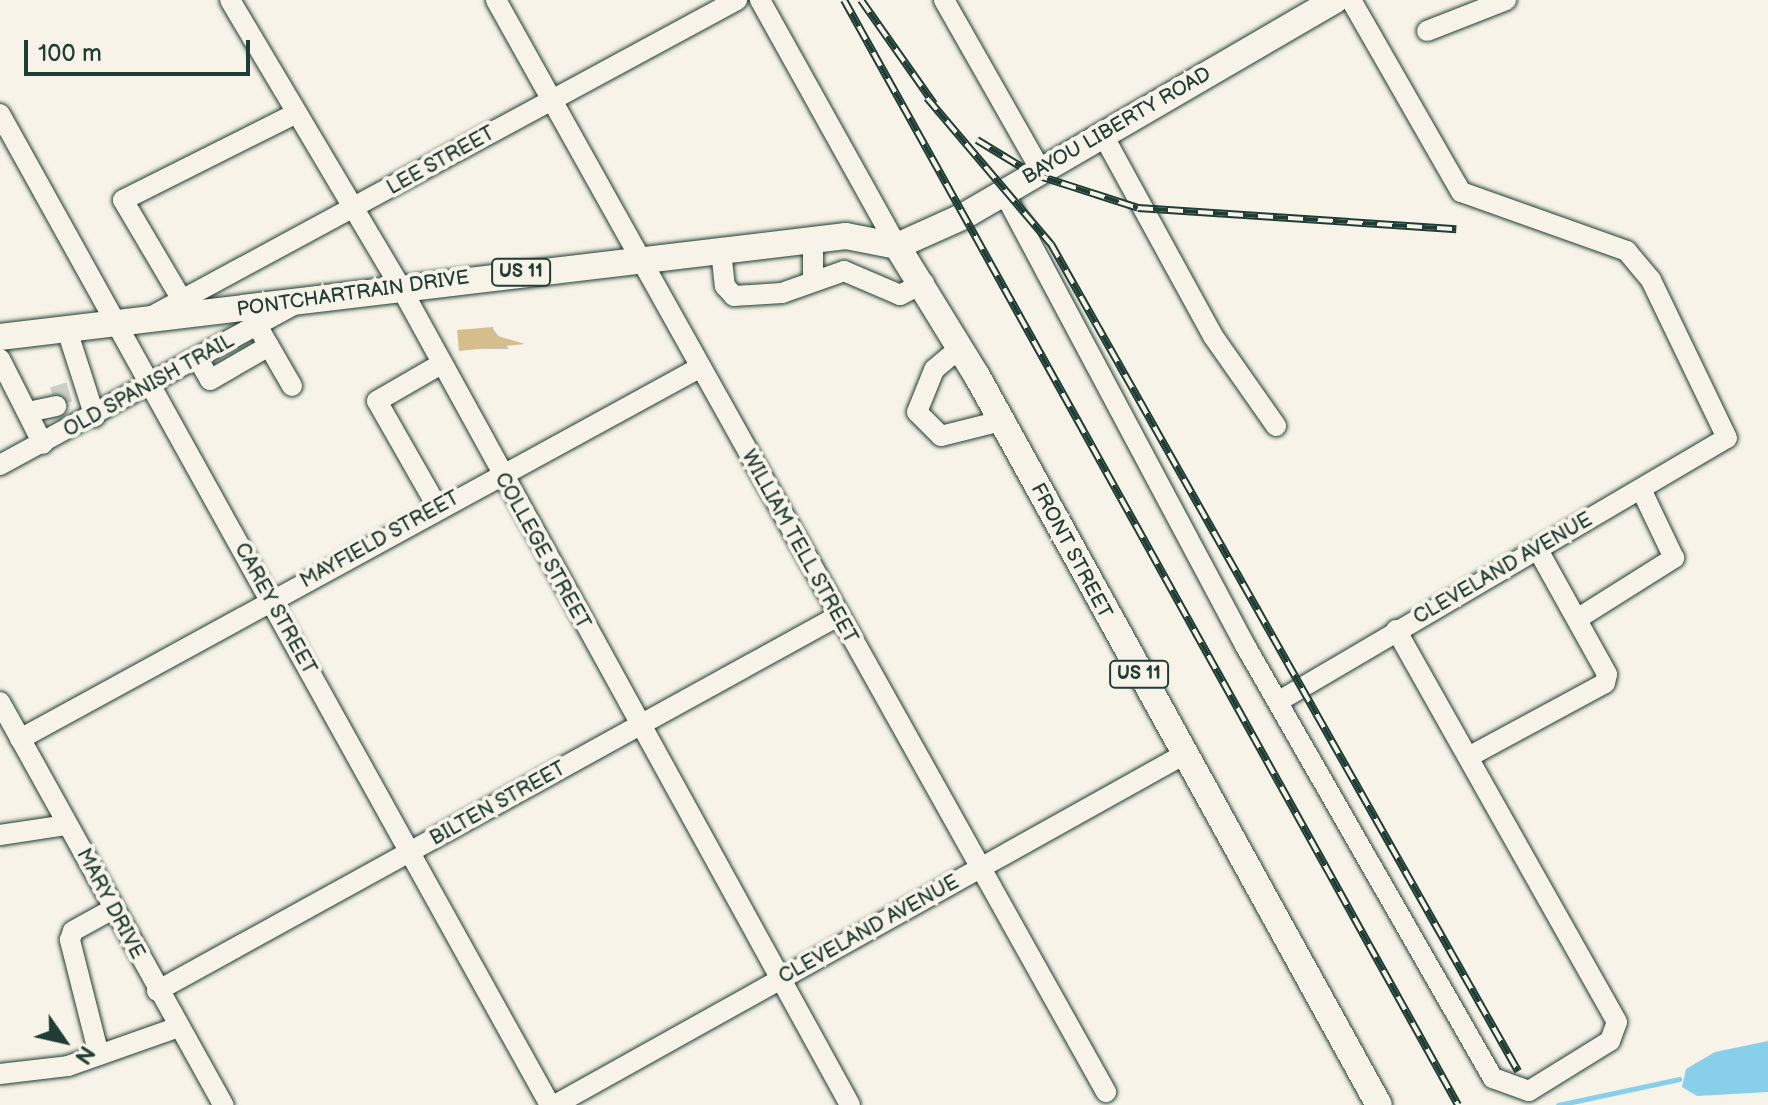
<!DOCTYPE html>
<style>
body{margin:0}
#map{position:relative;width:1768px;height:1105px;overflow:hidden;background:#f7f3e8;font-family:"Balsamiq Sans",sans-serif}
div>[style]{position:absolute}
.water>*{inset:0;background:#88d0e9}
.shadow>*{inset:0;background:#0003}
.stream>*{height:5px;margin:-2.5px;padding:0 2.5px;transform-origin:2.5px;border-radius:2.5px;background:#88d0e9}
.building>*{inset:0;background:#d6bd8c}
.minor-tunnel>*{height:20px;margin-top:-10px;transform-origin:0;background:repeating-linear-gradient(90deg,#cccfc4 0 20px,transparent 0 30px)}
.roads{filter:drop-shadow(0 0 2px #1f3d34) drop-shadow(0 0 2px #1f3d34)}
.minor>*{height:20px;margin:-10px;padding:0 10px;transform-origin:10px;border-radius:10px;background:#f7f3e8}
.major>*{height:26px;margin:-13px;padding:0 13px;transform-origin:13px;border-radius:13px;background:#f7f3e8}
.rail>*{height:8px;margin-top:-4px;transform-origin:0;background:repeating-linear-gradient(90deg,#f7f3e8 0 15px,#1f3d34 0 30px);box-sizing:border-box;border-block:2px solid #1f3d34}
span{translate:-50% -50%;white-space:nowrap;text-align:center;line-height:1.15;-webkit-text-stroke:8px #f7f3e8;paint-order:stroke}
.shield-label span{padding:2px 6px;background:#f7f3e8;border:2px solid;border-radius:6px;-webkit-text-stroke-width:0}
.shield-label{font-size:18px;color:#1f3d34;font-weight:700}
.street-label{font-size:20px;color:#1f3d34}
.north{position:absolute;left:24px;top:1001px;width:80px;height:80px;-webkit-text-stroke:6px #f7f3e8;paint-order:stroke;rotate:124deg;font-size:22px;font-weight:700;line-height:32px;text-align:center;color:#1f3d34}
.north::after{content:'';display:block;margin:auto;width:28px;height:36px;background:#1f3d34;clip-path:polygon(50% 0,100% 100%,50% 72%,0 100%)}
.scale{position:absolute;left:24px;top:40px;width:226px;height:36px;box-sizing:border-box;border:4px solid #1f3d34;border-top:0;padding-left:10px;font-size:24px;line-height:28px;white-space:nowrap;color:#1f3d34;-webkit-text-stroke:6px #f7f3e8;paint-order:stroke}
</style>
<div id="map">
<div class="water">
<div style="clip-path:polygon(1768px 1041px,1768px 1092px,1697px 1096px,1682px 1087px,1686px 1069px,1715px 1052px)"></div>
</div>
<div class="shadow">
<div style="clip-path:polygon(493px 329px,509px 349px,461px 349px)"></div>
</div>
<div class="stream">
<div style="left:1558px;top:1105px;width:124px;rotate:-12.1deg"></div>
</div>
<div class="building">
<div style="clip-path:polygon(493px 327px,494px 335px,525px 344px,459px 351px,457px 330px)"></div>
</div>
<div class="minor-tunnel">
<div style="left:53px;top:397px;width:17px;rotate:-17deg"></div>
</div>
<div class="roads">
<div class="minor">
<div style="left:230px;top:0;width:333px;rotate:59.3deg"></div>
<div style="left:400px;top:286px;width:934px;rotate:61.21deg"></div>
<div style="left:496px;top:0;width:1251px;rotate:60.81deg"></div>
<div style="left:760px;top:0;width:282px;rotate:60.9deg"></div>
<div style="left:944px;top:0;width:194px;rotate:60.4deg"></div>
<div style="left:1427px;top:31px;width:85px;rotate:-21.4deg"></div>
<div style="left:0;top:114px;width:1133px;rotate:60.97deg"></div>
<div style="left:1103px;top:135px;width:229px;rotate:61.3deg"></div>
<div style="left:1213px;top:336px;width:110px;rotate:55deg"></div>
<div style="left:1003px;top:191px;width:517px;rotate:61.95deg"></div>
<div style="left:1246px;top:647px;width:497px;rotate:60.2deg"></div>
<div style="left:1493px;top:1078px;width:38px;rotate:20deg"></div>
<div style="left:1529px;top:1091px;width:95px;rotate:-31.7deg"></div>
<div style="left:1610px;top:1041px;width:20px;rotate:-70deg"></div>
<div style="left:1617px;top:1022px;width:450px;rotate:-119.4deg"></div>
<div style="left:813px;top:240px;width:38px;rotate:90deg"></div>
<div style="left:721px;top:250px;width:36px;rotate:84deg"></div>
<div style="left:725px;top:286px;width:13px;rotate:48deg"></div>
<div style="left:734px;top:296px;width:48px;rotate:-3.6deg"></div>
<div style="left:782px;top:293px;width:66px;rotate:-19.5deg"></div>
<div style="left:844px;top:271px;width:61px;rotate:23.2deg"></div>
<div style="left:900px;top:295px;width:27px;rotate:-27deg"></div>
<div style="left:182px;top:300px;width:116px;rotate:-120.5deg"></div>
<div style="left:123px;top:200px;width:192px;rotate:-26.6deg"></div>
<div style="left:152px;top:316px;width:665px;rotate:-28.38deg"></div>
<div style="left:67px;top:330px;width:91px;rotate:72.2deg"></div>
<div style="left:262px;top:334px;width:60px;rotate:60deg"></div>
<div style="left:961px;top:347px;width:35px;rotate:140deg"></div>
<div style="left:934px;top:370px;width:45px;rotate:112deg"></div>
<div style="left:917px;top:412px;width:34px;rotate:45deg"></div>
<div style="left:941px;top:436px;width:62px;rotate:-14deg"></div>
<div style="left:0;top:359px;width:95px;rotate:63.2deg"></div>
<div style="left:198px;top:359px;width:24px;rotate:60deg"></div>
<div style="left:210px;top:380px;width:68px;rotate:-30deg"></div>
<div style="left:28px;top:412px;width:29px;rotate:-12deg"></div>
<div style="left:0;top:465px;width:336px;rotate:-28.6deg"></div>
<div style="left:438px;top:508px;width:123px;rotate:-119.7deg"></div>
<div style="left:377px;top:401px;width:74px;rotate:-30deg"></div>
<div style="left:1577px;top:619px;width:115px;rotate:-32.2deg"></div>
<div style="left:1674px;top:558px;width:76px;rotate:-115.6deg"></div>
<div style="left:1279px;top:701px;width:519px;rotate:-30.42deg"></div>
<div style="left:1727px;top:438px;width:175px;rotate:-115.7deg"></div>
<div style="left:1651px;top:280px;width:38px;rotate:-130deg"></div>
<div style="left:1627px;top:251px;width:176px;rotate:-160.4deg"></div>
<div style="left:1461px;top:192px;width:221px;rotate:-119.8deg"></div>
<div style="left:0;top:702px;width:461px;rotate:61deg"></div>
<div style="left:20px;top:739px;width:774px;rotate:-28.65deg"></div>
<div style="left:1472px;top:755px;width:151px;rotate:-28.4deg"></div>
<div style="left:1605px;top:683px;width:9px;rotate:-77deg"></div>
<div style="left:1607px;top:674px;width:142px;rotate:-119.1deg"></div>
<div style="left:0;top:835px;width:68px;rotate:-8.5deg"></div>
<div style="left:157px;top:991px;width:777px;rotate:-28.84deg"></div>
<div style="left:99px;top:1055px;width:119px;rotate:-104.2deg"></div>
<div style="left:70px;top:940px;width:9px;rotate:-72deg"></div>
<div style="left:73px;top:931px;width:46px;rotate:-28.8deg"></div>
<div style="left:0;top:1074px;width:68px;rotate:-6.7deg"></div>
<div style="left:68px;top:1066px;width:118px;rotate:-19.4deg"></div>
<div style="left:555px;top:1105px;width:719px;rotate:-29.13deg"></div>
</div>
<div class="major">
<div style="left:897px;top:246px;width:153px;rotate:58.4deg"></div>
<div style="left:977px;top:376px;width:832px;rotate:61.13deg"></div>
<div style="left:897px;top:246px;width:73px;rotate:-24.1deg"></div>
<div style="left:964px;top:216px;width:429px;rotate:-30.2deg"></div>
<div style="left:0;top:337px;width:852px;rotate:-6.81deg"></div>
<div style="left:846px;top:236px;width:52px;rotate:11.1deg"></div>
</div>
</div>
<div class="rail">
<div style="left:844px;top:0;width:1264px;rotate:60.94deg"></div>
<div style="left:861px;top:0;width:127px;rotate:54.9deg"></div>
<div style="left:927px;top:98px;width:192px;rotate:49.7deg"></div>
<div style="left:1051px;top:244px;width:950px;rotate:60.55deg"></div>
<div style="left:977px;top:140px;width:66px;rotate:31.3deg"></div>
<div style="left:1033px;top:174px;width:110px;rotate:17.9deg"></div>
<div style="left:1138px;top:208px;width:319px;rotate:3.8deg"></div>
</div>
<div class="shield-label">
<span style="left:521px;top:272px">US 11</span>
<span style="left:1139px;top:674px">US 11</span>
</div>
<div class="street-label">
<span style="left:1117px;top:126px;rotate:-30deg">BAYOU LIBERTY ROAD</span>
<span style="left:441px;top:161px;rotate:-29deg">LEE STREET</span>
<span style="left:353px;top:294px;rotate:-8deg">PONTCHARTRAIN DRIVE</span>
<span style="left:149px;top:386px;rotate:-29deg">OLD SPANISH TRAIL</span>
<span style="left:380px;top:540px;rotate:-29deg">MAYFIELD STREET</span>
<span style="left:799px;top:547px;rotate:61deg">WILLIAM TELL STREET</span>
<span style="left:542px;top:551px;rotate:61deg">COLLEGE STREET</span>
<span style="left:1071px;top:551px;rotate:62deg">FRONT STREET</span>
<span style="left:1503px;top:569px;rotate:-30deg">CLEVELAND AVENUE</span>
<span style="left:275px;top:609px;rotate:61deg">CAREY STREET</span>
<span style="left:498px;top:804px;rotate:-29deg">BILTEN STREET</span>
<span style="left:110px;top:904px;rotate:62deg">MARY DRIVE</span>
<span style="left:869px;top:930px;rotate:-29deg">CLEVELAND AVENUE</span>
</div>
<div class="north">N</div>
<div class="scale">100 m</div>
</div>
